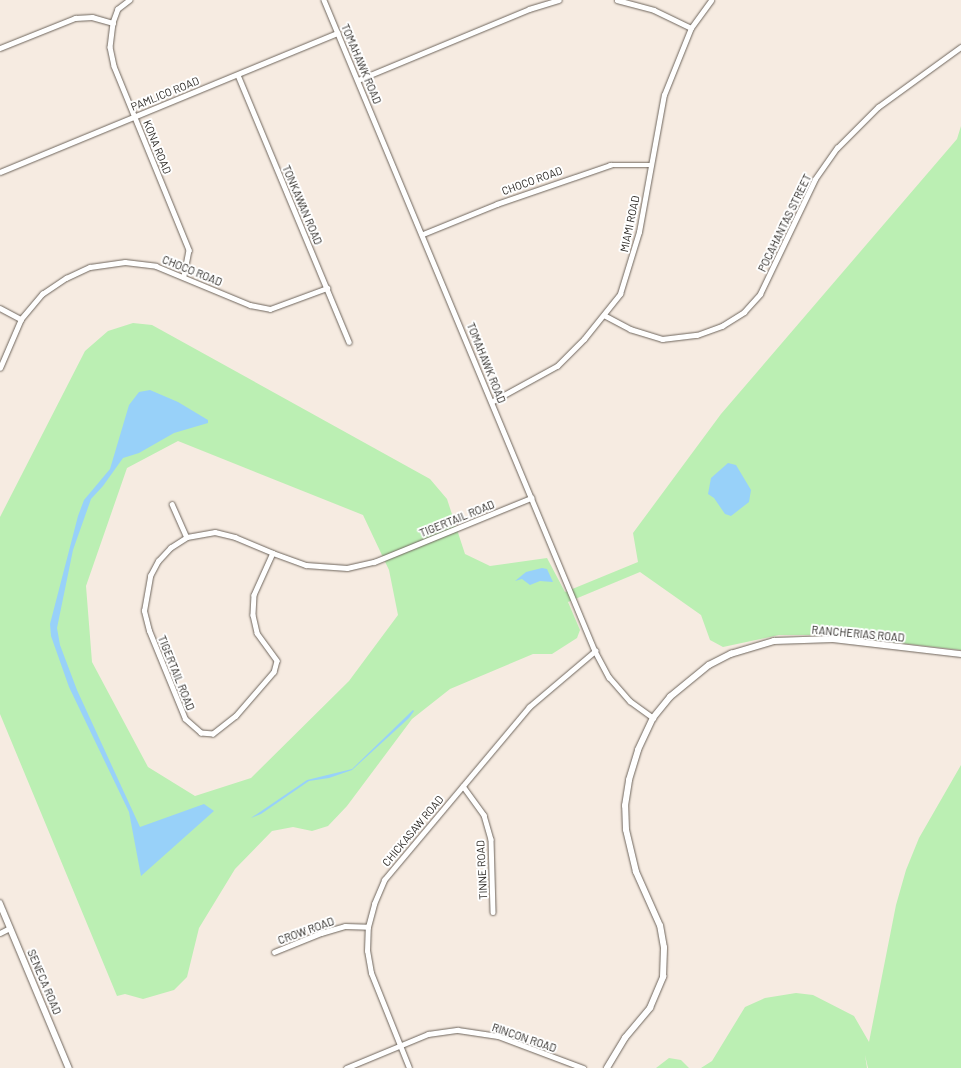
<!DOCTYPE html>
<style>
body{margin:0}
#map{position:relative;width:961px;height:1068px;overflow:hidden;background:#f6ebe1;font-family:Barlow,sans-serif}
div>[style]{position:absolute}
.green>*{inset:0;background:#bbefb3}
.water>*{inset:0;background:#98d1f9}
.roads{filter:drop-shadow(0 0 1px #6e655c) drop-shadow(0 0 1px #6e655c)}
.minor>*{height:4.5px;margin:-2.25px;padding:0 2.25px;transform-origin:2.25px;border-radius:2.25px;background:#fff}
.tertiary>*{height:5.5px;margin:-2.75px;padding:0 2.75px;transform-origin:2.75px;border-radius:2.75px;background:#fff}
span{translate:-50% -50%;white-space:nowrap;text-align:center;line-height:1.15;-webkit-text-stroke:4px #fff;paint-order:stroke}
.street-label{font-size:11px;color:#292622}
</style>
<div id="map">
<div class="green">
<div style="clip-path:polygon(evenodd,961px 126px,961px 650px,830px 635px,779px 635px,723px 647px,710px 640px,701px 615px,640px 572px,568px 602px,580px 630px,577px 638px,552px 654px,533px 654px,450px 689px,412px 719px,347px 806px,328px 826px,312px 831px,293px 827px,272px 831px,235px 869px,199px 928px,187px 977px,174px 990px,143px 999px,125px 994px,117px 996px,0 714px,0 517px,85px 351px,108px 331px,133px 323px,152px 325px,430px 479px,447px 499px,465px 554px,490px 566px,547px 558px,565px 592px,638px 562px,633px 533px,721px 414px,957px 139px,961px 126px,178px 441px,363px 515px,389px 570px,398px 615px,349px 681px,251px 778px,195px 796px,148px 767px,92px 662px,86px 586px,127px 468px,178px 441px)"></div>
<div style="clip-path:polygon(961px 765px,961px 1068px,868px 1068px,865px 1055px,867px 1068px,701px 1068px,712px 1061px,745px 1007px,765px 998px,796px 993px,813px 995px,854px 1016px,869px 1042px,896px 905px,906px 870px,919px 838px)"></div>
<div style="clip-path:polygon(669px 1058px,681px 1060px,689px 1068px,656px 1068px)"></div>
</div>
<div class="water">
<div style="clip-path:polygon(150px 390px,178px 402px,208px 420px,208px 423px,174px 433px,139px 453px,123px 458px,103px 486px,91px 499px,73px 550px,57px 628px,60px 645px,77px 690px,140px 827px,204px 804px,214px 811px,141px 876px,129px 812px,69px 687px,51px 636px,50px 624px,78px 516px,84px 500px,110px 469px,129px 405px,139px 392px)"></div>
<div style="clip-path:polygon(728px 463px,736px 465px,751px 490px,749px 502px,731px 516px,725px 514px,714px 498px,708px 494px,711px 478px)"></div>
<div style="clip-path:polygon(542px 568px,547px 569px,553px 582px,540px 581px,530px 585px,522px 579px,515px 581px,526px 572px)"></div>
<div style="clip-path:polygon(413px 710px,414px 711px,409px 718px,352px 770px,329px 778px,309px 781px,261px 814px,251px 818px,307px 780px,352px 769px)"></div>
</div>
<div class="roads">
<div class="minor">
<div style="left:130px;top:0;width:15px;rotate:143deg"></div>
<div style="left:118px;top:9px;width:15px;rotate:110deg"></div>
<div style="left:113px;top:23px;width:24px;rotate:97deg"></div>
<div style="left:110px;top:47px;width:19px;rotate:78deg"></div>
<div style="left:114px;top:66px;width:199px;rotate:67.8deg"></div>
<div style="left:189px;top:250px;width:26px;rotate:101deg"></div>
<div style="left:324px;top:0;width:705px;rotate:67.4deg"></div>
<div style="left:595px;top:651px;width:30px;rotate:62deg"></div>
<div style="left:609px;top:677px;width:32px;rotate:49deg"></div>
<div style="left:630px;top:701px;width:29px;rotate:36deg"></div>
<div style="left:617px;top:0;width:38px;rotate:15deg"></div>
<div style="left:654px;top:10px;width:41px;rotate:25.9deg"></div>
<div style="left:0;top:48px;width:81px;rotate:-21.8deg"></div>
<div style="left:75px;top:18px;width:17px;rotate:-3deg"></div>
<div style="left:92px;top:17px;width:22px;rotate:16deg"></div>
<div style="left:238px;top:75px;width:289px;rotate:67.4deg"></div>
<div style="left:358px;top:80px;width:185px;rotate:-22.5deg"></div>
<div style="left:529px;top:9px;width:31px;rotate:-17deg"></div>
<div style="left:0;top:172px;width:365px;rotate:-22.4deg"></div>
<div style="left:423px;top:234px;width:80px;rotate:-22.1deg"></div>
<div style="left:497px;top:204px;width:120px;rotate:-19deg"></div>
<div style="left:610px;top:165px;width:41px"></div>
<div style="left:0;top:308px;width:24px;rotate:28deg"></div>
<div style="left:604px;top:315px;width:30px;rotate:28deg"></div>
<div style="left:630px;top:329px;width:34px;rotate:17deg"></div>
<div style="left:662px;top:339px;width:35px;rotate:-7deg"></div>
<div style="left:697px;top:335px;width:27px;rotate:-20deg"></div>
<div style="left:722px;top:326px;width:26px;rotate:-32deg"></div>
<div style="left:744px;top:312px;width:24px;rotate:-48deg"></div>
<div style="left:760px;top:294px;width:127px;rotate:-64.4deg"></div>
<div style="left:815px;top:179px;width:38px;rotate:-55deg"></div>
<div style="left:837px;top:148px;width:58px;rotate:-45deg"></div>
<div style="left:878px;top:107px;width:102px;rotate:-35.9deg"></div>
<div style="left:0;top:368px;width:53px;rotate:-66.8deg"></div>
<div style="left:21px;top:319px;width:33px;rotate:-50deg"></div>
<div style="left:42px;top:294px;width:29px;rotate:-34deg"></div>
<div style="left:66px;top:278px;width:26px;rotate:-25deg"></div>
<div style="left:90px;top:267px;width:35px;rotate:-8deg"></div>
<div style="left:125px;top:262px;width:31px;rotate:7deg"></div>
<div style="left:156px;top:266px;width:102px;rotate:22.5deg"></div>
<div style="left:250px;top:305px;width:20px;rotate:11deg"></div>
<div style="left:270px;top:309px;width:61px;rotate:-20.2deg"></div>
<div style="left:493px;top:401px;width:73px;rotate:-28.7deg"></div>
<div style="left:557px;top:366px;width:38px;rotate:-45deg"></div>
<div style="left:584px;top:339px;width:58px;rotate:-51.3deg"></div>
<div style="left:620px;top:294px;width:65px;rotate:-73deg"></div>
<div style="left:639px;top:232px;width:139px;rotate:-79.7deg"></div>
<div style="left:664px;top:95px;width:72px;rotate:-68.1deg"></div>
<div style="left:691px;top:28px;width:34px;rotate:-54deg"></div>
<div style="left:172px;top:504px;width:36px;rotate:66deg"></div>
<div style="left:215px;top:532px;width:21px;rotate:14deg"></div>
<div style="left:235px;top:537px;width:41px;rotate:22.8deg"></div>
<div style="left:273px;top:553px;width:46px;rotate:114.3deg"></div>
<div style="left:254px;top:595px;width:20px;rotate:93deg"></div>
<div style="left:253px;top:615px;width:18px;rotate:77deg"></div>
<div style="left:257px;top:633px;width:34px;rotate:54deg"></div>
<div style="left:277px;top:661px;width:11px;rotate:105deg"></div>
<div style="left:274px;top:672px;width:58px;rotate:130.8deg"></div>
<div style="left:236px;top:716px;width:29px;rotate:142deg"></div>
<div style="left:213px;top:734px;width:12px;rotate:-175deg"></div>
<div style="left:201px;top:733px;width:21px;rotate:-139deg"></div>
<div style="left:185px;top:719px;width:95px;rotate:-112.2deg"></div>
<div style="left:149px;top:631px;width:21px;rotate:-104deg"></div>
<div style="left:144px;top:611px;width:36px;rotate:-80deg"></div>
<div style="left:150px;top:576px;width:17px;rotate:-62deg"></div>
<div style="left:158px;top:561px;width:18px;rotate:-47deg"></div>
<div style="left:170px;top:548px;width:20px;rotate:-33deg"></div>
<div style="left:187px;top:537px;width:28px;rotate:-10deg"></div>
<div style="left:273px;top:553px;width:35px;rotate:20deg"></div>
<div style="left:306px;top:565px;width:41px;rotate:4.2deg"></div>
<div style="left:347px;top:568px;width:28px;rotate:-13deg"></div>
<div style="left:374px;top:562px;width:170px;rotate:-22.2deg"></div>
<div style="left:463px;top:786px;width:36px;rotate:54deg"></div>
<div style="left:484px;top:815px;width:25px;rotate:74deg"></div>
<div style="left:491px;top:839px;width:73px;rotate:88.4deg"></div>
<div style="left:0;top:933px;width:11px;rotate:-27deg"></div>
<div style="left:274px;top:952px;width:51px;rotate:-22deg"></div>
<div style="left:321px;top:933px;width:25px;rotate:-16deg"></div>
<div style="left:345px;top:926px;width:23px;rotate:2deg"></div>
<div style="left:346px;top:1068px;width:89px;rotate:-22.5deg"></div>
<div style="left:428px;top:1034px;width:30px;rotate:-8deg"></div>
<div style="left:458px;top:1030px;width:40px;rotate:8.5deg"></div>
<div style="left:498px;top:1036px;width:91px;rotate:20.6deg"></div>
<div style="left:409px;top:1068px;width:102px;rotate:-111.8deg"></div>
<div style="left:371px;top:973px;width:22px;rotate:-100deg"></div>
<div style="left:367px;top:951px;width:24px;rotate:-88deg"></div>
<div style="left:368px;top:927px;width:24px;rotate:-75deg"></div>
<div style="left:374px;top:904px;width:26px;rotate:-67deg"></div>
<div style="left:384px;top:880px;width:226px;rotate:-50deg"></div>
<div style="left:529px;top:707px;width:87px;rotate:-40.3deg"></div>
</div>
<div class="tertiary">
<div style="left:0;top:903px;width:179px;rotate:67.3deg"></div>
<div style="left:607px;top:1068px;width:35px;rotate:-59deg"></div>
<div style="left:625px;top:1038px;width:39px;rotate:-50deg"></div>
<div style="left:650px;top:1008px;width:34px;rotate:-67deg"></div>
<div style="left:663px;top:977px;width:29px;rotate:-88deg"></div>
<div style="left:664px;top:948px;width:22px;rotate:-100deg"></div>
<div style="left:660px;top:926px;width:59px;rotate:-114deg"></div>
<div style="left:636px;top:872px;width:43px;rotate:-103.4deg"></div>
<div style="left:626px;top:830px;width:24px;rotate:-92deg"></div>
<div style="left:625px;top:806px;width:26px;rotate:-81deg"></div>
<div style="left:629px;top:780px;width:31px;rotate:-73deg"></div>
<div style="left:638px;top:750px;width:35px;rotate:-65deg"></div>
<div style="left:653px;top:718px;width:27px;rotate:-51deg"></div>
<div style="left:670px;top:697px;width:50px;rotate:-39.4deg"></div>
<div style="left:709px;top:665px;width:25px;rotate:-27deg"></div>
<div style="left:731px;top:654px;width:45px;rotate:-16.8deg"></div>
<div style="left:774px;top:641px;width:59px;rotate:-1.9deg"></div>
<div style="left:833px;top:639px;width:129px;rotate:6.7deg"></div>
</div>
</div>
<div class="street-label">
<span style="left:361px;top:64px;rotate:67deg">TOMAHAWK ROAD</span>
<span style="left:165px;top:94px;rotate:-22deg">PAMLICO ROAD</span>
<span style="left:157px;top:147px;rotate:68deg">KONA ROAD</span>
<span style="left:532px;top:181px;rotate:-20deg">CHOCO ROAD</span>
<span style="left:302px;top:205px;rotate:67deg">TONKAWAN ROAD</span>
<span style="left:785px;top:223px;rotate:-64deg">POCAHANTAS STREET</span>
<span style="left:630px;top:224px;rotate:-78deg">MIAMI ROAD</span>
<span style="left:192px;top:271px;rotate:22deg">CHOCO ROAD</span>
<span style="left:486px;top:363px;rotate:68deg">TOMAHAWK ROAD</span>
<span style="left:457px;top:519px;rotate:-22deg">TIGERTAIL ROAD</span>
<span style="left:858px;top:634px;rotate:5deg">RANCHERIAS ROAD</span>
<span style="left:176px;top:673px;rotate:68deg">TIGERTAIL ROAD</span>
<span style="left:413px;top:831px;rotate:-50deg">CHICKASAW ROAD</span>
<span style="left:482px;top:870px;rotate:-93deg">TINNE ROAD</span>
<span style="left:306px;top:931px;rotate:-20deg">CROW ROAD</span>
<span style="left:44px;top:982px;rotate:67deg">SENECA ROAD</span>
<span style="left:524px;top:1038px;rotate:19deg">RINCON ROAD</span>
</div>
</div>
